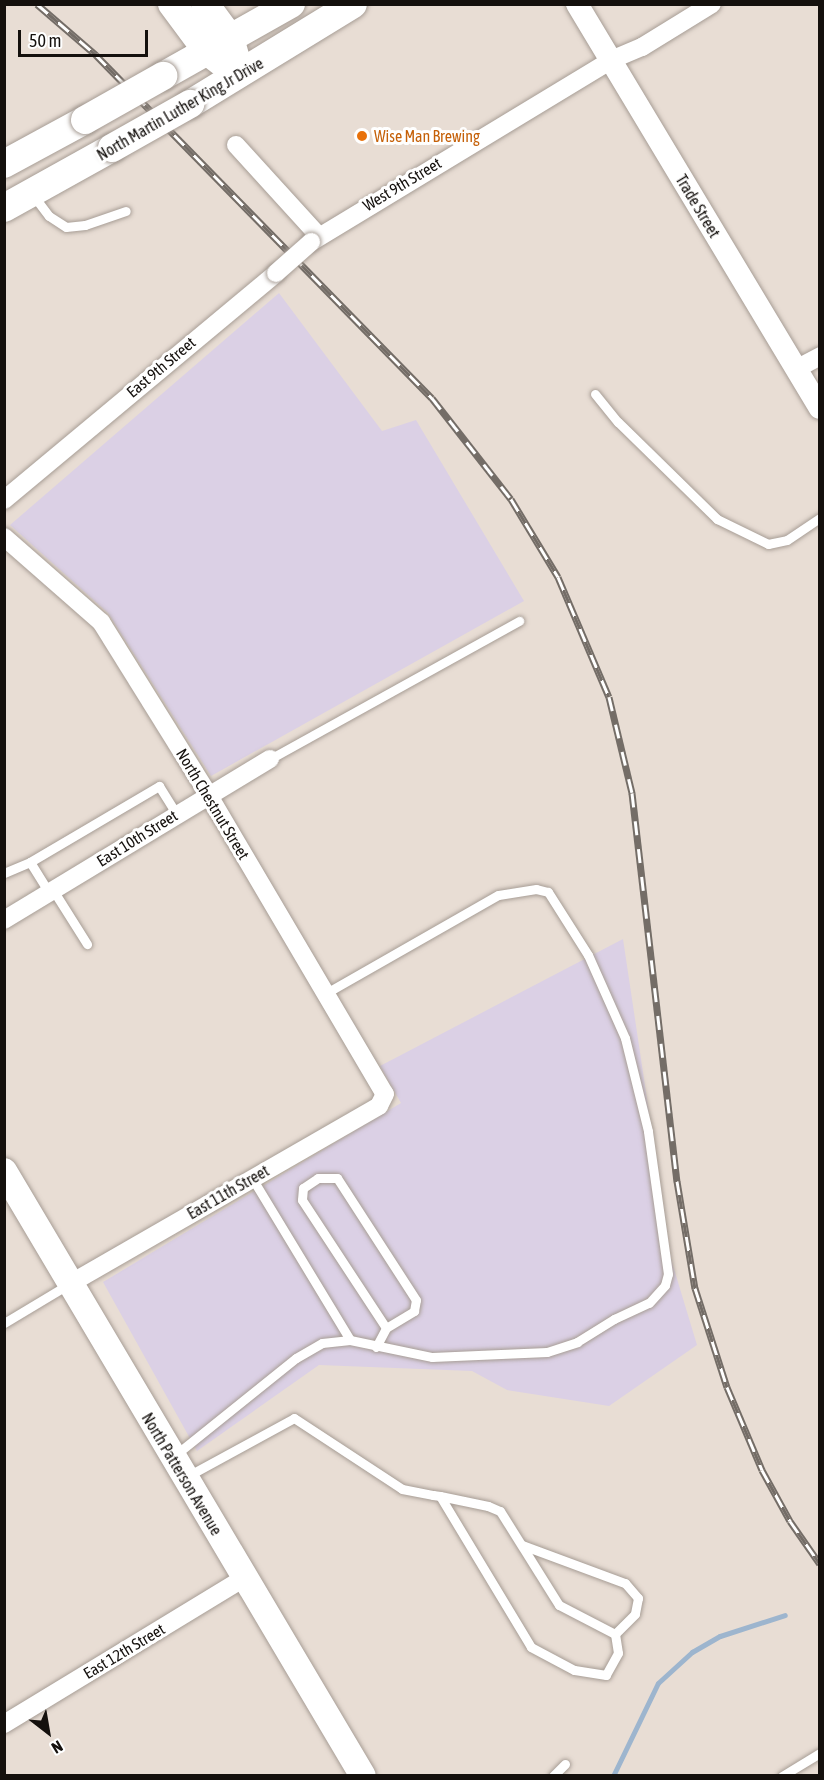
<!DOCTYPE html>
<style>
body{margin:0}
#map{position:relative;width:824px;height:1780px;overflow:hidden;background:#e8ddd4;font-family:"Asap Condensed",sans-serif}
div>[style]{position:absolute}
.industrial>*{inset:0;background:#dbd0e5}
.stream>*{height:5px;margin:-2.5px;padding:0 2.5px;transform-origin:2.5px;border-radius:2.5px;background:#9db5ce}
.roads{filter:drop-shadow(0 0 2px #a79d95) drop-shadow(0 0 2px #a79d95)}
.service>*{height:9px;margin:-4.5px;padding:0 4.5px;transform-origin:4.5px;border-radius:4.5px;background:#fff}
.minor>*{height:18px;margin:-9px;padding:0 9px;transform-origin:9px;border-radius:9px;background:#fff}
.tertiary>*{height:22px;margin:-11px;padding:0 11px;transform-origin:11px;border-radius:11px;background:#fff}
.secondary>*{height:26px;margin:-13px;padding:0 13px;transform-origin:13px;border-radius:13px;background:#fff}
.primary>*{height:28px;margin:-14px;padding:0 14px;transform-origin:14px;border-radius:14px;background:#fff}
.rail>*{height:7px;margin-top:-3.5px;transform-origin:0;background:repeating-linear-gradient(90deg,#fff 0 14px,#746d67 0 28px);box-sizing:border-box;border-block:2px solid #746d67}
.bridges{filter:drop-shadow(0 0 2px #a79d95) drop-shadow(0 0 2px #a79d95)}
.minor-bridge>*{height:18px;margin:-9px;padding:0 9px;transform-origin:9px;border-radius:9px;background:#fff}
.primary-bridge>*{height:28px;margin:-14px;padding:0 14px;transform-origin:14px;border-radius:14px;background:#fff}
.dots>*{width:16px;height:16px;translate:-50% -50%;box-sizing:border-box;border:3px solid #fff;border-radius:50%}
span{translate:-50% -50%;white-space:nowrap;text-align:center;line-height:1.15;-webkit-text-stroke:6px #fff;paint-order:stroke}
.street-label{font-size:16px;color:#14100d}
.food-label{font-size:16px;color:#c56008}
.left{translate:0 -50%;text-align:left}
.frame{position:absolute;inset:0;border:6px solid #14100d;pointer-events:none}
.north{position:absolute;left:18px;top:1702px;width:60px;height:60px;-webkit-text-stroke:4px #fff;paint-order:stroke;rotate:149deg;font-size:16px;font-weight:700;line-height:24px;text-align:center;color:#14100d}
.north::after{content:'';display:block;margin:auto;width:21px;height:27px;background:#14100d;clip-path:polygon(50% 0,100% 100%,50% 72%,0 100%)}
.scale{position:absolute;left:18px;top:30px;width:130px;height:27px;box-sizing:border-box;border:3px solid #14100d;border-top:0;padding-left:8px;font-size:18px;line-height:21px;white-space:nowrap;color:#14100d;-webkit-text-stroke:4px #fff;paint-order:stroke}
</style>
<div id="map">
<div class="industrial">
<div style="clip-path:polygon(279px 293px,382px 431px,416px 420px,524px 601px,211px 776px,108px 613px,10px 525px)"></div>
<div style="clip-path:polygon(623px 939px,671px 1259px,697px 1345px,609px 1406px,507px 1390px,472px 1371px,319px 1365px,197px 1451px,103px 1282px,401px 1103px,380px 1066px)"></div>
</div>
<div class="stream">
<div style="left:613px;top:1776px;width:103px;rotate:-64.2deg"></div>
<div style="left:658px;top:1683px;width:46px;rotate:-42.4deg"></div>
<div style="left:692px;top:1652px;width:32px;rotate:-30deg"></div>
<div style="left:720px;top:1636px;width:68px;rotate:-17.9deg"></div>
</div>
<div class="roads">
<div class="service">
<div style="left:33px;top:195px;width:26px;rotate:53deg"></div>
<div style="left:49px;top:216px;width:20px;rotate:33deg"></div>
<div style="left:66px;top:227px;width:19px;rotate:-6deg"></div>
<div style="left:85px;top:225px;width:43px;rotate:-18.9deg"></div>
<div style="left:595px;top:394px;width:36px;rotate:51deg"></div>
<div style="left:618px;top:422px;width:139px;rotate:44.4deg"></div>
<div style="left:717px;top:519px;width:57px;rotate:26.1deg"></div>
<div style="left:768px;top:544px;width:19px;rotate:-12deg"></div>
<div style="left:787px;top:540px;width:40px;rotate:-34deg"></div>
<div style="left:270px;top:759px;width:285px;rotate:-29deg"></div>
<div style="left:30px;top:862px;width:36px;rotate:58deg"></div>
<div style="left:4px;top:873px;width:28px;rotate:-23deg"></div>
<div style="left:30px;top:862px;width:150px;rotate:-30.5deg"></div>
<div style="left:159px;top:786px;width:32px;rotate:58deg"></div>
<div style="left:53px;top:890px;width:64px;rotate:57.8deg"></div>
<div style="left:252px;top:1178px;width:189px;rotate:58.8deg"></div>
<div style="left:4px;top:1323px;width:76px;rotate:-31deg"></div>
<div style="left:376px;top:1347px;width:21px;rotate:-62deg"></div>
<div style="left:386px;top:1328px;width:33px;rotate:-31deg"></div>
<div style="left:414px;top:1311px;width:11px;rotate:-80deg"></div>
<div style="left:416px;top:1300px;width:145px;rotate:-122.9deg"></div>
<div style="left:337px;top:1178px;width:19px;rotate:180deg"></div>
<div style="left:318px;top:1178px;width:18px;rotate:146deg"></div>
<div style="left:303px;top:1188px;width:12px;rotate:95deg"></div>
<div style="left:302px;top:1200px;width:153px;rotate:56.7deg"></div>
<div style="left:174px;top:1456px;width:156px;rotate:-38.8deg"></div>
<div style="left:296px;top:1358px;width:30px;rotate:-30deg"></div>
<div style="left:322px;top:1343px;width:28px;rotate:-6deg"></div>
<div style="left:350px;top:1340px;width:84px;rotate:11.7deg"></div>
<div style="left:432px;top:1357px;width:115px;rotate:-2.5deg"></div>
<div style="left:547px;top:1352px;width:32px;rotate:-18deg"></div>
<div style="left:577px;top:1342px;width:44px;rotate:-31.9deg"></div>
<div style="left:614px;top:1319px;width:38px;rotate:-25deg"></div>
<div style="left:649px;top:1303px;width:24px;rotate:-48deg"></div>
<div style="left:665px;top:1285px;width:11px;rotate:-75deg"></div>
<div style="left:668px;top:1274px;width:144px;rotate:-98deg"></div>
<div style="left:648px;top:1131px;width:96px;rotate:-103.9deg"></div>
<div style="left:625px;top:1038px;width:91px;rotate:-114deg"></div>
<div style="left:588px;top:955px;width:75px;rotate:-122.4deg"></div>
<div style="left:548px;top:892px;width:12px;rotate:-166deg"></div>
<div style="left:536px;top:889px;width:38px;rotate:171deg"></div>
<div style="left:498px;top:895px;width:198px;rotate:150.3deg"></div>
<div style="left:186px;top:1477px;width:123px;rotate:-28.6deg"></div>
<div style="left:294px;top:1418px;width:129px;rotate:33.3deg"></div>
<div style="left:402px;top:1489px;width:32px;rotate:11deg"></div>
<div style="left:433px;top:1495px;width:7px;rotate:8deg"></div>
<div style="left:440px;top:1496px;width:49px;rotate:11.8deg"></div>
<div style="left:488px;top:1506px;width:13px;rotate:23deg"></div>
<div style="left:500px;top:1511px;width:111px;rotate:57.9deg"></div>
<div style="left:559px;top:1605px;width:63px;rotate:27.4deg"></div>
<div style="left:615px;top:1634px;width:19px;rotate:81deg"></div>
<div style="left:618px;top:1653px;width:25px;rotate:119deg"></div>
<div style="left:606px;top:1675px;width:32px;rotate:-171deg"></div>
<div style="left:574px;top:1670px;width:49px;rotate:-151.9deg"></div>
<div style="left:531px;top:1647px;width:176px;rotate:-121.1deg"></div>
<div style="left:522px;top:1545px;width:110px;rotate:20.3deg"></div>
<div style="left:625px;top:1583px;width:20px;rotate:49deg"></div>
<div style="left:638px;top:1598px;width:16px;rotate:101deg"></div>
<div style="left:635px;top:1614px;width:28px;rotate:135deg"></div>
<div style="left:553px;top:1776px;width:17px;rotate:-45deg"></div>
<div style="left:782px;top:1776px;width:44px;rotate:-31.2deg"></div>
</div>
<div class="minor">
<div style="left:236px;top:145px;width:122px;rotate:47.7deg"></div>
<div style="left:311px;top:242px;width:351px;rotate:-31.2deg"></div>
<div style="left:611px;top:60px;width:34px;rotate:-23deg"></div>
<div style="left:642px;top:47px;width:82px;rotate:-31.6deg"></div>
<div style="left:796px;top:369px;width:27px;rotate:-28deg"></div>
<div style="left:4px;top:500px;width:354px;rotate:-39.8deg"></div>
<div style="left:4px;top:537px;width:129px;rotate:41.2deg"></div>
<div style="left:101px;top:622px;width:203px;rotate:58.1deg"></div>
<div style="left:208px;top:794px;width:348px;rotate:59.5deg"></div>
<div style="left:385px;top:1094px;width:13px;rotate:117deg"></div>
<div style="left:379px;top:1106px;width:357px;rotate:150.1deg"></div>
<div style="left:4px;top:920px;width:311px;rotate:-31.2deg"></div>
<div style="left:4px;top:1724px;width:281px;rotate:-31.3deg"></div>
</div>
<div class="tertiary">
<div style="left:577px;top:4px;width:471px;rotate:59deg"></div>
</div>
<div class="secondary">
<div style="left:4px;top:1171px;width:703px;rotate:59.32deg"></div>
</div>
<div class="primary">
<div style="left:172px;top:4px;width:59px;rotate:53.3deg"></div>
<div style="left:207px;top:51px;width:18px;rotate:38deg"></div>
<div style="left:205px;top:4px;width:42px;rotate:53.7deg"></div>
<div style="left:230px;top:38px;width:19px;rotate:74deg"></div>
<div style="left:163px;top:76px;width:147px;rotate:-29.4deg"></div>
<div style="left:190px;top:104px;width:191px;rotate:-31.5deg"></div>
<div style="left:4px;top:164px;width:92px;rotate:-28.5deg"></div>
<div style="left:4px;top:208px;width:124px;rotate:-29.1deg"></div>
</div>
</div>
<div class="rail">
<div style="left:37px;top:4px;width:78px;rotate:40.8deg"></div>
<div style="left:96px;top:55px;width:480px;rotate:45.6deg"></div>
<div style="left:432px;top:398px;width:128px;rotate:52deg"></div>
<div style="left:511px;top:499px;width:91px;rotate:58.9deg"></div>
<div style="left:558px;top:577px;width:130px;rotate:67deg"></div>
<div style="left:609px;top:697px;width:99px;rotate:76.5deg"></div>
<div style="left:632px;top:793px;width:391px;rotate:83.4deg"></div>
<div style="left:677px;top:1181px;width:109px;rotate:80.5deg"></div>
<div style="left:695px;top:1288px;width:104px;rotate:72.1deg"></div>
<div style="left:727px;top:1387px;width:90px;rotate:67.1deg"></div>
<div style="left:762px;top:1470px;width:58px;rotate:61.2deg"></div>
<div style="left:790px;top:1521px;width:52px;rotate:55.1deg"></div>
</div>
<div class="bridges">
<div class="minor-bridge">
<div style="left:276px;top:273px;width:47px;rotate:-41.5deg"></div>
</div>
<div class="primary-bridge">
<div style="left:85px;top:120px;width:90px;rotate:-29.4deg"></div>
<div style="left:112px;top:148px;width:90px;rotate:-29.4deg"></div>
</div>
</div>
<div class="dots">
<div style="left:362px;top:136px;background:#e8710a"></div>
</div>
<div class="street-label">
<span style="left:180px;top:109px;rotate:-30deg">North Martin Luther King Jr Drive</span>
<span style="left:402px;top:184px;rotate:-31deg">West 9th Street</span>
<span style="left:698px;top:206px;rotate:59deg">Trade Street</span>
<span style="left:161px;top:367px;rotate:-40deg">East 9th Street</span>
<span style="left:213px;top:804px;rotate:59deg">North Chestnut Street</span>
<span style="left:137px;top:838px;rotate:-32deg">East 10th Street</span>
<span style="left:228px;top:1192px;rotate:-30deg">East 11th Street</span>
<span style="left:182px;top:1474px;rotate:59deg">North Patterson Avenue</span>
<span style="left:124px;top:1651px;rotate:-31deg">East 12th Street</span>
</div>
<div class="food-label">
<span class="left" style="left:374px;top:136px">Wise Man Brewing</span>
</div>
<div class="frame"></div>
<div class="north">N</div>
<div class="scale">50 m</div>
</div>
